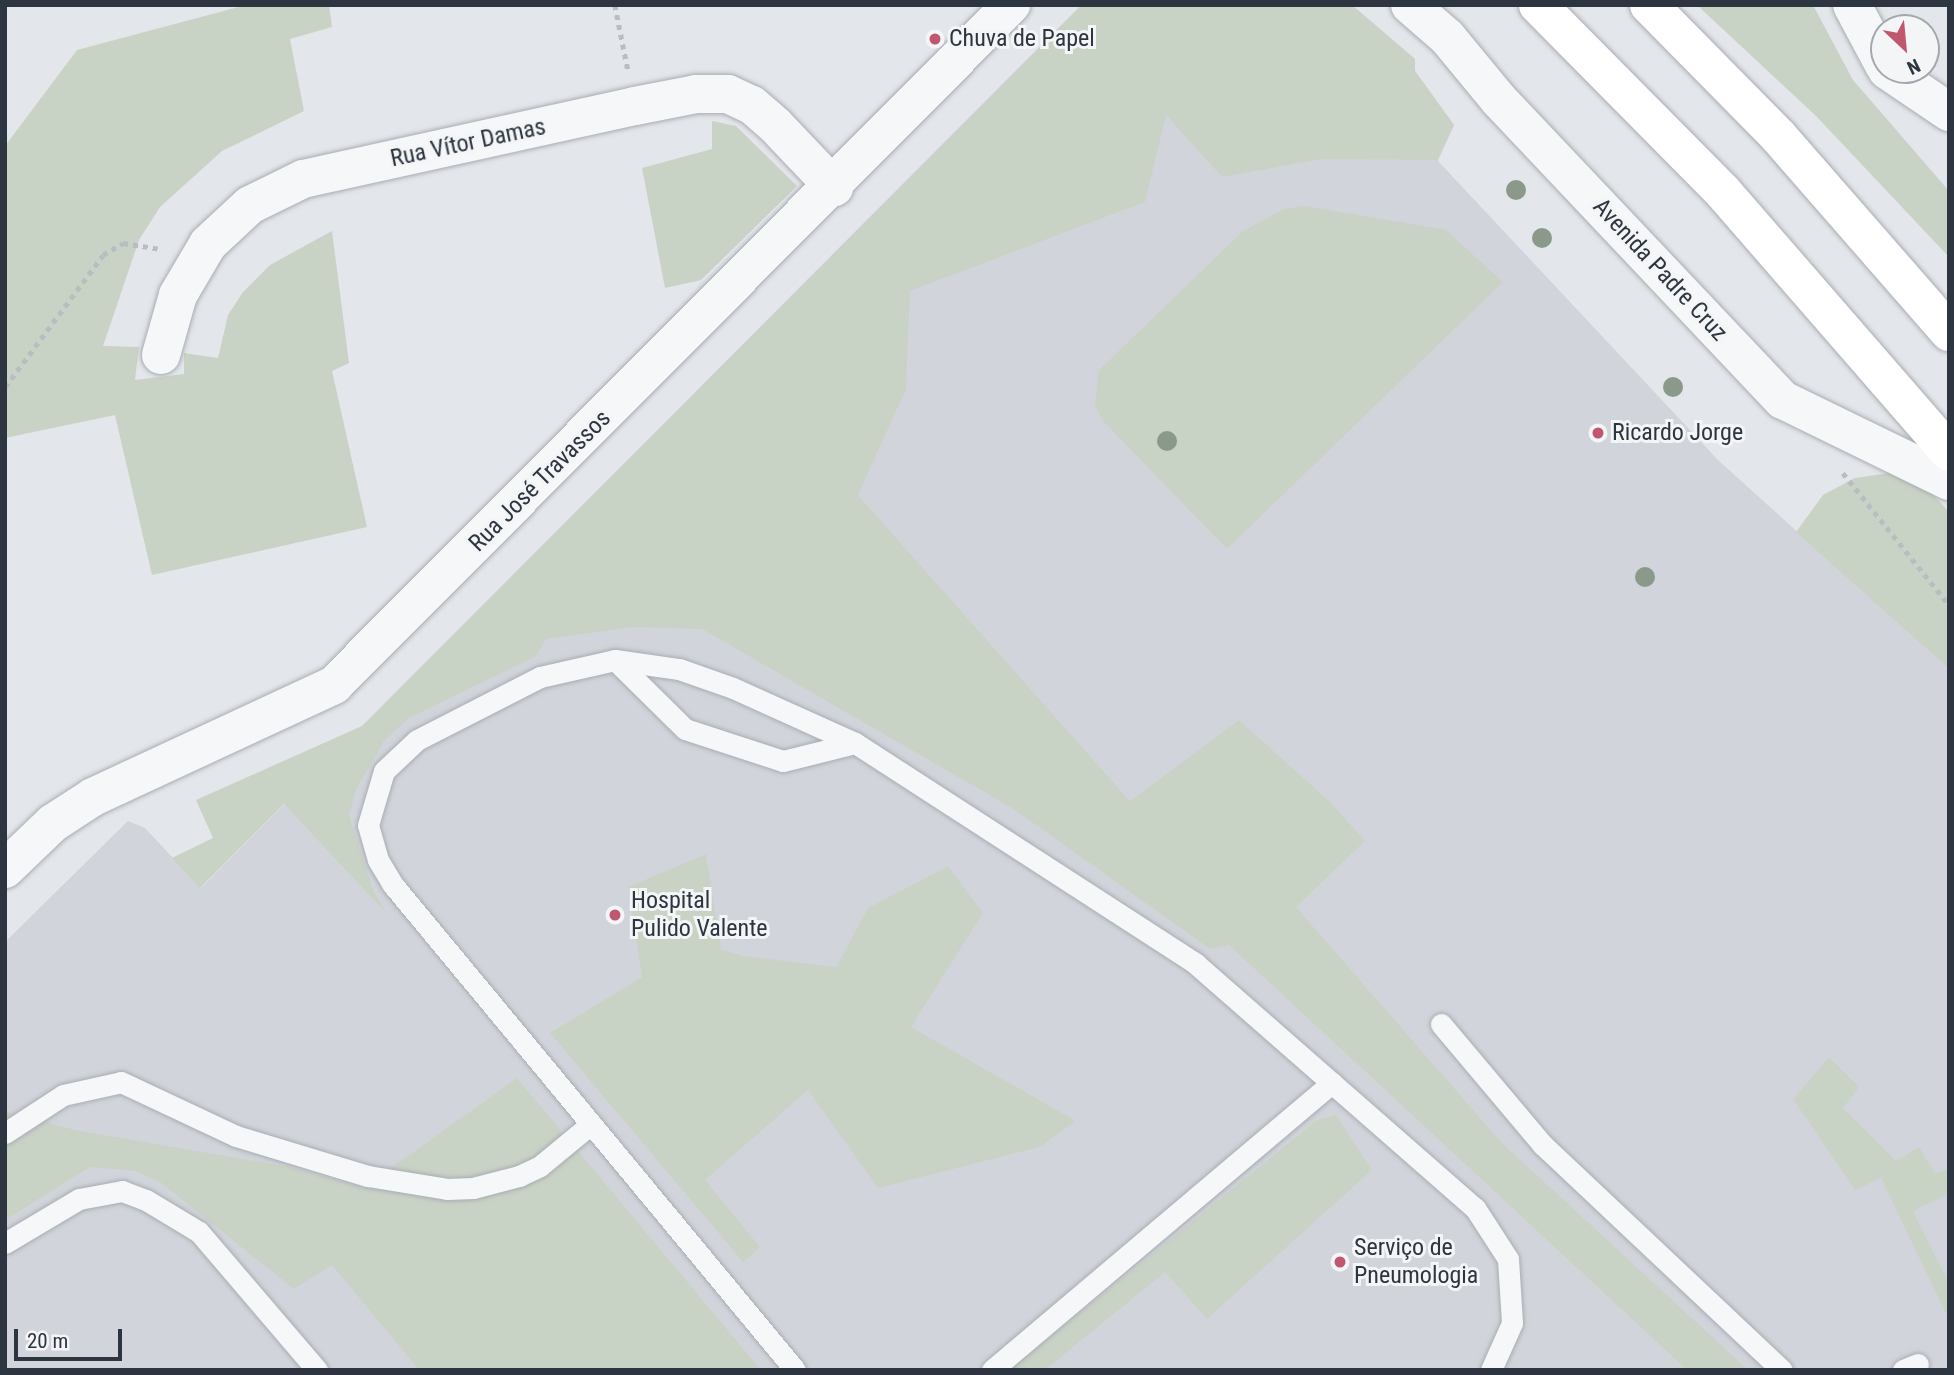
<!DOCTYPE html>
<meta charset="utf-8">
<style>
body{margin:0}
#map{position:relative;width:1954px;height:1375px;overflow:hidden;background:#e3e6ea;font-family:"Roboto Condensed",sans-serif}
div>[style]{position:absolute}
.built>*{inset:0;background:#d1d5db}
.green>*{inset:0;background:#c9d3c5}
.path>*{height:4.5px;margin-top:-2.25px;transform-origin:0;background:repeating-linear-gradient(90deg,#b9bdc1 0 5px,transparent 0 10px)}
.roads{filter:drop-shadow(0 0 2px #a9adb4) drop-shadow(0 0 2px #a9adb4)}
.lane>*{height:21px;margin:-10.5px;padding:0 10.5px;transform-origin:10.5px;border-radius:10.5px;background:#f5f7f8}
.street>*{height:38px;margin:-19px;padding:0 19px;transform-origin:19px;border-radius:19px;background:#f5f7f8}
.highway>*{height:38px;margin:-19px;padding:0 19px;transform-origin:19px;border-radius:19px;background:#fff}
.trees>*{width:20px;height:20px;margin:-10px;border-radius:50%;background:#8b998a}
.dots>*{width:19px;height:19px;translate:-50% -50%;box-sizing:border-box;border:4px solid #f3f5f7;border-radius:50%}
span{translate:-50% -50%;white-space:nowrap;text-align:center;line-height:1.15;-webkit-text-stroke:6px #f3f5f7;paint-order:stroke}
.poi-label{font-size:24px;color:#2d3540}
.left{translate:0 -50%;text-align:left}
.street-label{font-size:24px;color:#2d3540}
.frame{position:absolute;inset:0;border:7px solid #2d3540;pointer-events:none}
.north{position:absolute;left:1870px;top:14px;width:70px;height:70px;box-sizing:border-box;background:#f3f5f7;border:2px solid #a4a8ae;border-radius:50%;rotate:154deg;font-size:19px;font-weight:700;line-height:28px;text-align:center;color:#2d3540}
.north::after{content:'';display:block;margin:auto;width:24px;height:32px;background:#c0576e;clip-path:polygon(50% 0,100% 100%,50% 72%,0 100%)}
.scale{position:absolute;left:14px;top:1329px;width:108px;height:32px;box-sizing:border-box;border:4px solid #2d3540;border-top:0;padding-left:9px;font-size:21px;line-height:24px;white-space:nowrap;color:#2d3540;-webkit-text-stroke:5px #f3f5f7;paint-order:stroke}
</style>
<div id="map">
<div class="built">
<div style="clip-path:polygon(1081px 5px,1352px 5px,1415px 59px,1415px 71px,1454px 125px,1438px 161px,1718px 460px,1949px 669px,1949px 1370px,5px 1370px,5px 942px,128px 821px,145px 828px,201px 888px)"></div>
</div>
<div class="green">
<div style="clip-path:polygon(246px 5px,329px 5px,332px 27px,290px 39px,304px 111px,222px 151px,160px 207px,139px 240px,103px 346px,139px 347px,135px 380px,184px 374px,184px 353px,218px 358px,228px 315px,243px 292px,270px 265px,332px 231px,349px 363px,332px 371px,367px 527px,152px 575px,115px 415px,5px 438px,5px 146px,77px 50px)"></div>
<div style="clip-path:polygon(1082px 5px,1352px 5px,1415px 59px,1415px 71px,1454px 125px,1437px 160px,1322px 159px,1222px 177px,1166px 115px,1145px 202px,910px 291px,906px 389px,858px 495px,1130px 801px,1239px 720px,1331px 803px,1365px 841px,1296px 907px,1502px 1143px,1748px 1370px,1687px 1370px,1229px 945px,1210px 949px,1012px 808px,702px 629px,633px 627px,546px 639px,535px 657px,409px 718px,384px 741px,357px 788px,349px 815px,373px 890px,386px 913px,284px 804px,200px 888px,172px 858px,213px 838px,196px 800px,362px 726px)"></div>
<div style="clip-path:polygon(1697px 5px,1813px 5px,1853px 80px,1949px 191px,1949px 257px,1816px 116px)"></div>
<div style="clip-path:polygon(712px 121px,736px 126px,797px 186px,701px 280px,665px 288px,642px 168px,712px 149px)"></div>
<div style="clip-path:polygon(1305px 206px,1446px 230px,1503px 282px,1227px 549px,1102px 420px,1095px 405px,1098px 371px,1243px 231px,1284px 209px)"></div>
<div style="clip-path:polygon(1890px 473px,1923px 484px,1949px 512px,1949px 669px,1796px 532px,1823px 495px,1855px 478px)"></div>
<div style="clip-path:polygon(706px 854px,721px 949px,744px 956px,836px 967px,868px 908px,948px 866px,983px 913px,911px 1027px,1076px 1121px,1040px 1147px,878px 1188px,808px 1090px,705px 1180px,760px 1247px,743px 1262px,550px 1033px,642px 977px,628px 887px)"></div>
<div style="clip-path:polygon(1829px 1057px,1859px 1087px,1843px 1108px,1896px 1161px,1919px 1147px,1935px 1173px,1949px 1169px,1949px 1194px,1913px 1211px,1949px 1283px,1949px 1320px,1881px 1178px,1855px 1190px,1793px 1099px)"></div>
<div style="clip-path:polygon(517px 1078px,761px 1370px,419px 1370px,332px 1265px,294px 1289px,160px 1182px,135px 1171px,90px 1167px,5px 1220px,5px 1111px,75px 1130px,290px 1167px,363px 1188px)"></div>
<div style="clip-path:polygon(1336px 1115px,1372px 1170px,1207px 1319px,1165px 1272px,1045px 1370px,1010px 1370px,1317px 1120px)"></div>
</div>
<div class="path">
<div style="left:615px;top:5px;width:66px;rotate:78.7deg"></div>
<div style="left:5px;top:387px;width:164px;rotate:-53.4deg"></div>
<div style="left:103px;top:255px;width:23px;rotate:-31deg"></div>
<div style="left:123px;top:243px;width:39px;rotate:9deg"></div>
<div style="left:1843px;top:473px;width:169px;rotate:51.2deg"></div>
</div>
<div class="roads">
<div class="lane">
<div style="left:615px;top:660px;width:98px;rotate:44.6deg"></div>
<div style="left:685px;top:729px;width:103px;rotate:18.1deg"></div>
<div style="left:783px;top:761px;width:74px;rotate:-14deg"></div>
<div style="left:1441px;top:1024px;width:158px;rotate:49.9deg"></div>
<div style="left:1543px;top:1145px;width:328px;rotate:43.3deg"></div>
<div style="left:5px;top:1133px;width:69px;rotate:-33.2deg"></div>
<div style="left:63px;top:1095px;width:59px;rotate:-12.6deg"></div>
<div style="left:121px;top:1082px;width:127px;rotate:25.2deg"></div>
<div style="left:236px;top:1136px;width:138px;rotate:16.9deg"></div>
<div style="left:368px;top:1176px;width:80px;rotate:9.3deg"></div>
<div style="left:447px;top:1189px;width:26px;rotate:-2deg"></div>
<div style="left:473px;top:1188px;width:48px;rotate:-14.6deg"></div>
<div style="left:519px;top:1176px;width:23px;rotate:-25deg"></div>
<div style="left:540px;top:1166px;width:66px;rotate:-39.5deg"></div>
<div style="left:5px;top:1243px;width:86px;rotate:-30.7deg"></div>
<div style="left:79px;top:1199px;width:44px;rotate:-10.5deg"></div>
<div style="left:122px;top:1191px;width:26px;rotate:21deg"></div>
<div style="left:146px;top:1200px;width:62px;rotate:31.1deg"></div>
<div style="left:199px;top:1232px;width:182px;rotate:49.5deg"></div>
<div style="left:795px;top:1370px;width:630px;rotate:-129.65deg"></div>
<div style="left:393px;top:885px;width:29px;rotate:-121deg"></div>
<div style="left:378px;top:860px;width:36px;rotate:-106deg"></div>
<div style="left:368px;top:825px;width:56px;rotate:-73.5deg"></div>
<div style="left:384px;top:771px;width:45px;rotate:-43.2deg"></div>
<div style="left:417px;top:740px;width:138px;rotate:-27.1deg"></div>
<div style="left:540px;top:677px;width:77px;rotate:-12.8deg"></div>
<div style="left:615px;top:660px;width:65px;rotate:8deg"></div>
<div style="left:679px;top:669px;width:57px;rotate:19.4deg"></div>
<div style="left:733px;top:688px;width:134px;rotate:24.3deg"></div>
<div style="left:855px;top:743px;width:406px;rotate:32.9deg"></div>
<div style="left:1196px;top:964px;width:371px;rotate:41.2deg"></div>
<div style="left:1475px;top:1208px;width:61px;rotate:57.1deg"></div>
<div style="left:1508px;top:1259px;width:64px;rotate:86.4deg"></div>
<div style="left:1512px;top:1323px;width:51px;rotate:114.1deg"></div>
<div style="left:992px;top:1370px;width:445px;rotate:-40.2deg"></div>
<div style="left:1903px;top:1370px;width:16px;rotate:-22deg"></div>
</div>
<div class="street">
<div style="left:1410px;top:5px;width:49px;rotate:40.9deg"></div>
<div style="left:1447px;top:37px;width:82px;rotate:50.5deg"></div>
<div style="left:1499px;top:100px;width:413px;rotate:46.6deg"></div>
<div style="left:1783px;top:400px;width:185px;rotate:26deg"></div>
<div style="left:1852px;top:5px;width:68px;rotate:61.9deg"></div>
<div style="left:1887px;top:70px;width:75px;rotate:34.1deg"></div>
<div style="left:161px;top:355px;width:62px;rotate:-74.2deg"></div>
<div style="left:178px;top:295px;width:59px;rotate:-59.5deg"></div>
<div style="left:208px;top:244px;width:57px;rotate:-42.9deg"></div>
<div style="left:250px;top:205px;width:59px;rotate:-26.1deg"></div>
<div style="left:303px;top:179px;width:340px;rotate:-12.4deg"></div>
<div style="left:635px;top:106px;width:62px;rotate:-11.1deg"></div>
<div style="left:696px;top:94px;width:32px"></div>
<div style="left:728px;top:94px;width:26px;rotate:25deg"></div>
<div style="left:752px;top:105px;width:30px;rotate:41deg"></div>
<div style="left:775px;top:125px;width:86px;rotate:46.4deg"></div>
<div style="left:5px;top:869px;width:66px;rotate:-43.8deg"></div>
<div style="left:53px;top:823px;width:48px;rotate:-33deg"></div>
<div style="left:93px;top:797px;width:266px;rotate:-24.9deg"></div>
<div style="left:334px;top:685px;width:960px;rotate:-45.13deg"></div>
</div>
<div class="highway">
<div style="left:1538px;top:5px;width:263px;rotate:45.3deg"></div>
<div style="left:1723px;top:192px;width:344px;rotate:49deg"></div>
<div style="left:1649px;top:5px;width:185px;rotate:45.4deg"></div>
<div style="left:1779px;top:137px;width:259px;rotate:48.9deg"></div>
</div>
</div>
<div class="trees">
<div style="left:1516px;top:190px"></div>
<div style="left:1542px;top:238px"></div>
<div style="left:1673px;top:387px"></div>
<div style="left:1167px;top:441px"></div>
<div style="left:1645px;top:577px"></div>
</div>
<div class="dots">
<div style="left:935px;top:39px;background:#c0576e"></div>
<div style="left:1598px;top:433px;background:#c0576e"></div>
<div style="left:615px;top:915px;background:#c0576e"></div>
<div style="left:1340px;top:1262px;background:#c0576e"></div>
</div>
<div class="poi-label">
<span class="left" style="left:949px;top:39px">Chuva de Papel</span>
<span class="left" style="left:1612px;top:433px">Ricardo Jorge</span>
<span class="left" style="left:631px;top:915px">Hospital<br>Pulido Valente</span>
<span class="left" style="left:1354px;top:1262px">Serviço de<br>Pneumologia</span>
</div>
<div class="street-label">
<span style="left:468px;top:143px;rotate:-12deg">Rua Vítor Damas</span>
<span style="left:1660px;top:270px;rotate:47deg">Avenida Padre Cruz</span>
<span style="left:540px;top:481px;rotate:-45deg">Rua José Travassos</span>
</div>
<div class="frame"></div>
<div class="north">N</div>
<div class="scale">20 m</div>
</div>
